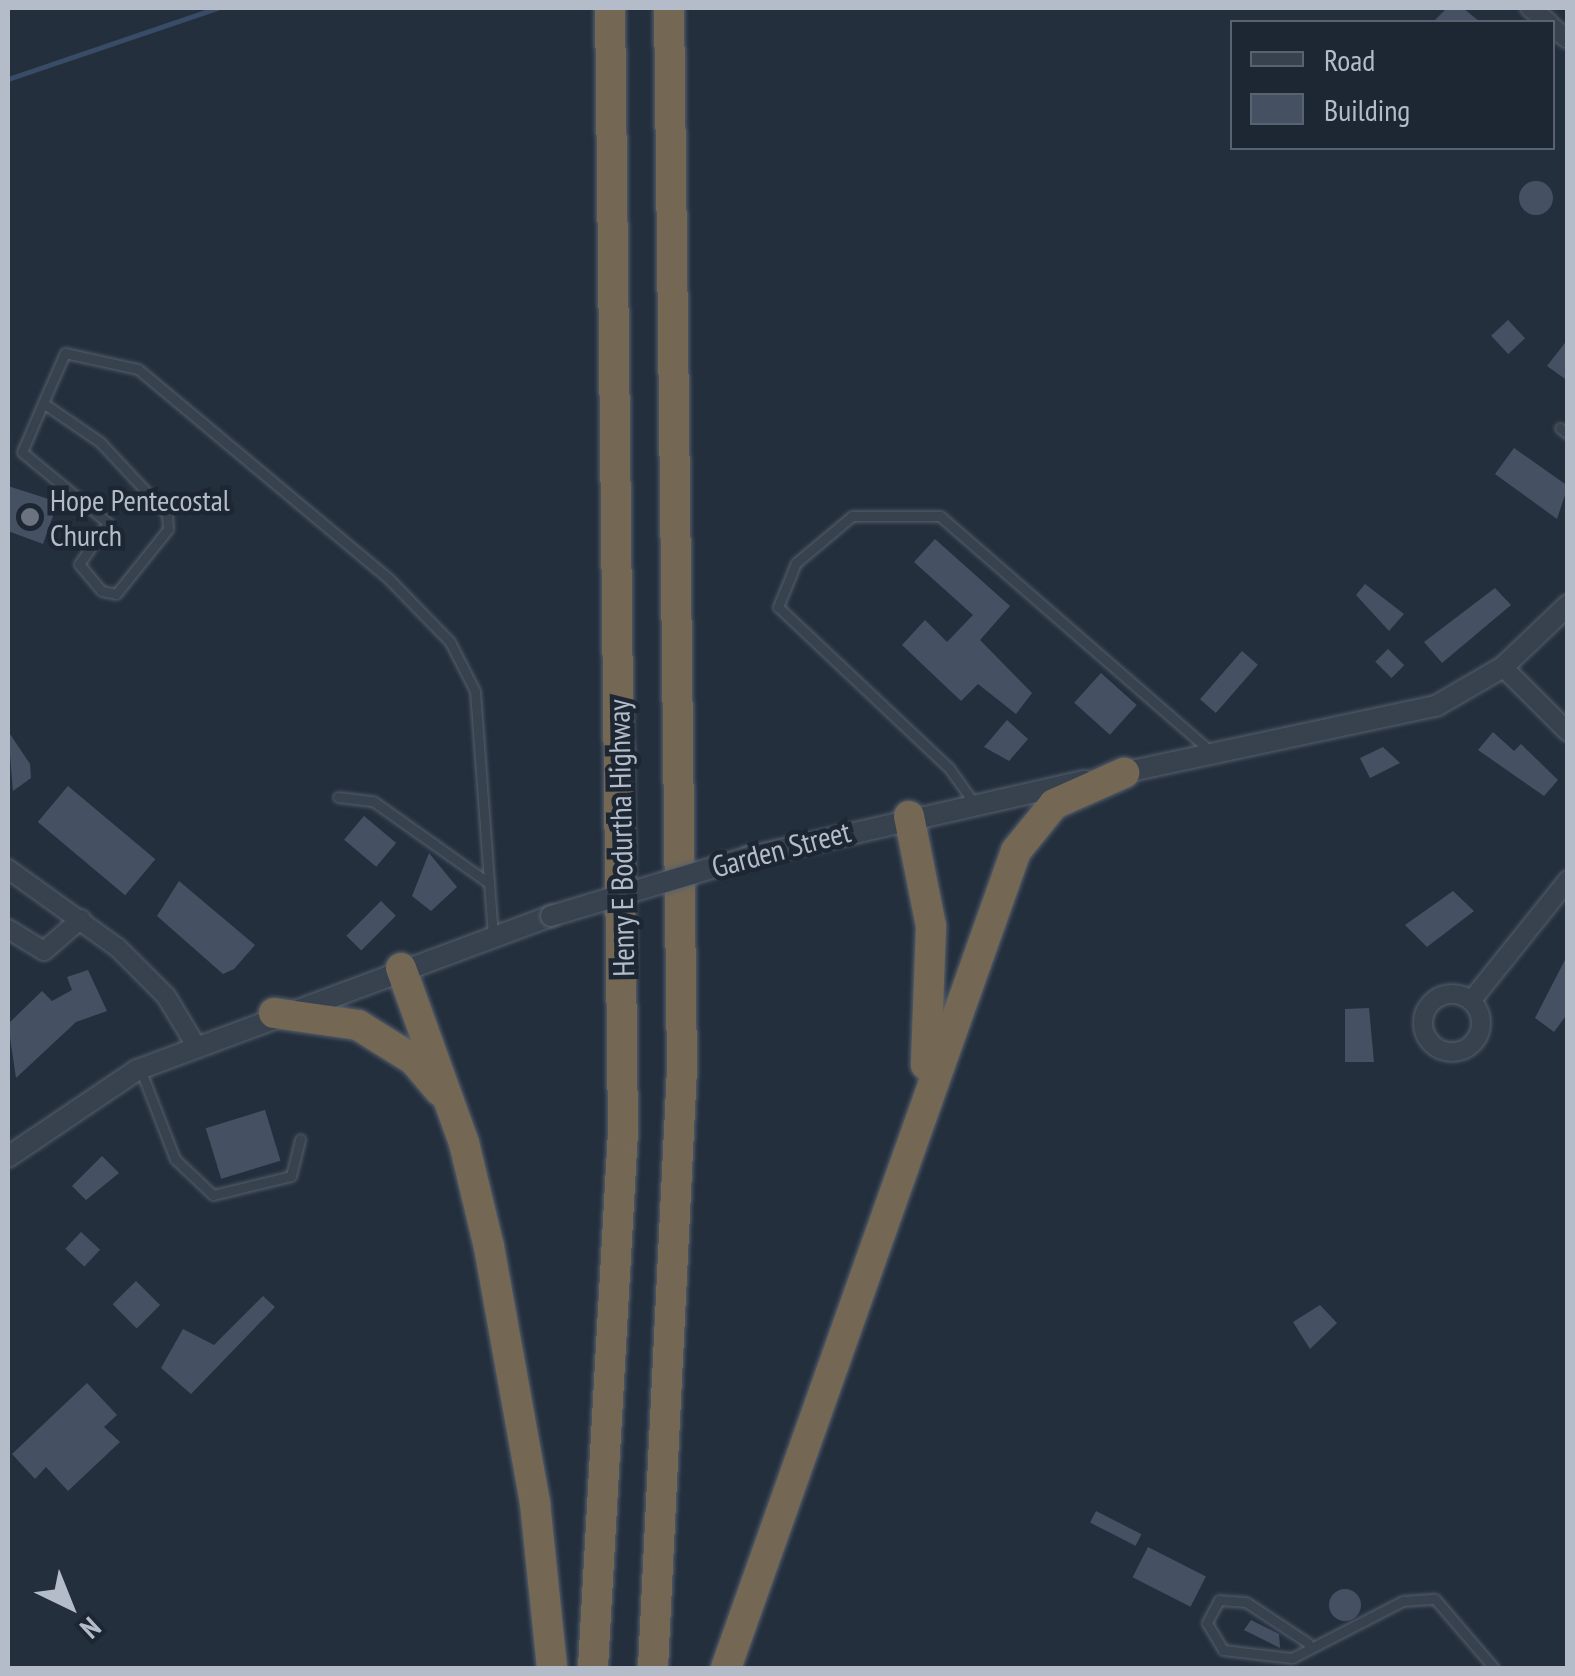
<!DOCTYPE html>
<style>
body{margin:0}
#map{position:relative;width:1575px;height:1676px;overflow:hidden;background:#242f3e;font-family:"PT Sans Narrow",sans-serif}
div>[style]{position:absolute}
.stream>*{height:5px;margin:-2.5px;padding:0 2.5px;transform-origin:2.5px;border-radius:2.5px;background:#394c67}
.building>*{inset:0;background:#455162;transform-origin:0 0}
.round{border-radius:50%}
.roads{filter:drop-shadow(0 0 2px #565f6c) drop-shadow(0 0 2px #565f6c)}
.service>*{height:9px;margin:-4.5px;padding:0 4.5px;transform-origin:4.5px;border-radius:4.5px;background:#38414e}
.minor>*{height:18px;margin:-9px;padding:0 9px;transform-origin:9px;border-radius:9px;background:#38414e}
.minor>.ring{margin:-9px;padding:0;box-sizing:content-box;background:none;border:18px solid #38414e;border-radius:50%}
.tertiary>*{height:20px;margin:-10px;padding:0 10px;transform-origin:10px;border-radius:10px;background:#38414e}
.motorway>*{height:30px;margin:-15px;padding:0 15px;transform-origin:15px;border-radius:15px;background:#746855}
.bridges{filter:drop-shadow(0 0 2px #565f6c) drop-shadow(0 0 2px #565f6c)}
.tertiary-bridge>*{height:20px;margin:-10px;padding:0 10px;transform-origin:10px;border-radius:10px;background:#38414e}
.dots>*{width:28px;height:28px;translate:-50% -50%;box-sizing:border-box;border:5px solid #1d2633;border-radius:50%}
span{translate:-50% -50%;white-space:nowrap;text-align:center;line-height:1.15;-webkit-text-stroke:9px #1d2633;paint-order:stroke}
.poi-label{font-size:30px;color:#b4bcc9}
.left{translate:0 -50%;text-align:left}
.street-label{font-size:30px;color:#b4bcc9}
.frame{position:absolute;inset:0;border:10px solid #b4bcc9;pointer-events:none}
.legend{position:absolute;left:1230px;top:20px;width:325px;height:130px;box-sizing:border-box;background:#1d2633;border:2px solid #59626f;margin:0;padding:12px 18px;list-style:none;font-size:30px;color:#b4bcc9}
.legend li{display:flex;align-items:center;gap:20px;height:50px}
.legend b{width:50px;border:2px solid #59626f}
.north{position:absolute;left:20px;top:1556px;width:100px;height:100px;-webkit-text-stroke:8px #1d2633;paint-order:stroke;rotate:137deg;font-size:28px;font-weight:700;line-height:40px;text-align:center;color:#b4bcc9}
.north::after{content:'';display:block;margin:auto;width:35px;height:45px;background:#b4bcc9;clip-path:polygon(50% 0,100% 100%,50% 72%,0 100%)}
</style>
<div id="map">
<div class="stream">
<div style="left:8px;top:79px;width:221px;rotate:-18.8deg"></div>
</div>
<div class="building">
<div style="clip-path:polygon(1447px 8px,1463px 8px,1480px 22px,1433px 22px)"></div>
<div class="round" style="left:1519px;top:181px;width:34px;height:34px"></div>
<div style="left:1508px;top:320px;width:25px;height:23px;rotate:47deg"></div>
<div style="clip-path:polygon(1568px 339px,1568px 381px,1547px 366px)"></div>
<div style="clip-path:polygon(1514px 448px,1568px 486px,1557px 519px,1495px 474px)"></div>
<div style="clip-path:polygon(8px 486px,58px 502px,43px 544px,8px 531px)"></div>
<div style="clip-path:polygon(935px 539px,1010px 606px,980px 640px,1032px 693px,1016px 714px,978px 684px,961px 701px,902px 645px,925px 620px,947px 642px,973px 615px,914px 562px)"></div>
<div style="clip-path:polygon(1365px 584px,1404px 614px,1389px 631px,1356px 595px)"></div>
<div style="clip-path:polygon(1495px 588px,1511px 605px,1442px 663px,1424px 642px)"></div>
<div style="left:1388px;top:649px;width:23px;height:18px;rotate:45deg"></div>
<div style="left:1242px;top:651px;width:21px;height:64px;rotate:41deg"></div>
<div style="left:1101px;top:673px;width:48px;height:40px;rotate:42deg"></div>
<div style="clip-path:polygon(1007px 720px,1028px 739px,1009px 761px,984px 747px)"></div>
<div style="clip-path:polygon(8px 731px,30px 764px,31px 778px,13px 791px)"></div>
<div style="clip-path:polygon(1493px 732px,1514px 751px,1521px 744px,1558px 780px,1544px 796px,1478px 750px)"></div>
<div style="clip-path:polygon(1383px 747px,1400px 763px,1370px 778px,1360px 758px)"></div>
<div style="left:68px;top:786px;width:114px;height:47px;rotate:40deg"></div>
<div style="left:364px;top:816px;width:42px;height:31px;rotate:40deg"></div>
<div style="clip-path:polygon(429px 853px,457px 887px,431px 911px,412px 896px)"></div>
<div style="clip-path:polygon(179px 881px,255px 945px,234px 969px,223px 974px,157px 916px)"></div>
<div style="clip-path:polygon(1453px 891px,1474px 911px,1427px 947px,1405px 925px)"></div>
<div style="left:381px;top:901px;width:21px;height:49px;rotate:45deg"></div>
<div style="clip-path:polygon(1568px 954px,1568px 1013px,1554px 1032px,1535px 1018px)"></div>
<div style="clip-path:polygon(88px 970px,107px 1011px,76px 1022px,16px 1078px,8px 1024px,42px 991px,52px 1001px,72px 990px,67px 977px)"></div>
<div style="clip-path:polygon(1369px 1008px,1374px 1062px,1345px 1062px,1345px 1009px)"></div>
<div style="left:265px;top:1110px;width:53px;height:62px;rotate:73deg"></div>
<div style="clip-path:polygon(102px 1156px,119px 1173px,86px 1200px,72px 1186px)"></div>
<div style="left:81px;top:1232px;width:26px;height:23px;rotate:43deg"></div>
<div style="left:136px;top:1281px;width:34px;height:33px;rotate:45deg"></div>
<div style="clip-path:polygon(263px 1296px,275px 1307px,191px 1394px,161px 1368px,183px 1329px,214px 1345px)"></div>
<div style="clip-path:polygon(1320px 1305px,1337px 1323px,1310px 1349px,1293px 1322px)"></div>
<div style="clip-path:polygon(87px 1383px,117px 1415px,104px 1427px,120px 1442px,68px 1491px,46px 1467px,35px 1479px,12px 1454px)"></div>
<div style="left:1096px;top:1511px;width:51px;height:13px;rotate:27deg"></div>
<div style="left:1148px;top:1547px;width:65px;height:34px;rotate:27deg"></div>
<div class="round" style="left:1329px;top:1589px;width:32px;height:32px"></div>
<div style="clip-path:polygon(1251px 1620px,1279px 1634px,1280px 1648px,1244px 1630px)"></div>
</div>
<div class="roads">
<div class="service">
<div style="left:43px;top:403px;width:53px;rotate:113.2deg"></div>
<div style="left:22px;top:452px;width:112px;rotate:39.5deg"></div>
<div style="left:108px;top:523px;width:50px;rotate:125.3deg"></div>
<div style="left:79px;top:564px;width:35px;rotate:50deg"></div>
<div style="left:102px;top:591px;width:14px;rotate:12deg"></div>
<div style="left:116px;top:594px;width:83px;rotate:-51.3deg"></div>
<div style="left:168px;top:529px;width:15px;rotate:-94deg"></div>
<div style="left:167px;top:514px;width:98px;rotate:-132.9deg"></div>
<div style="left:100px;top:442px;width:69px;rotate:-145.6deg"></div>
<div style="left:43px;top:403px;width:55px;rotate:-66.3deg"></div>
<div style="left:65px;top:353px;width:75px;rotate:12.4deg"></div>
<div style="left:138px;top:369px;width:327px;rotate:39.9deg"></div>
<div style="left:389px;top:579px;width:88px;rotate:45.9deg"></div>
<div style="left:450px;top:642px;width:55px;rotate:63deg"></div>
<div style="left:475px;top:691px;width:245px;rotate:85.8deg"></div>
<div style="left:1560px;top:428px;width:10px;rotate:37deg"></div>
<div style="left:338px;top:797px;width:35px;rotate:7deg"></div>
<div style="left:373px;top:801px;width:142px;rotate:35.3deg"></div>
<div style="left:974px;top:803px;width:43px;rotate:-125.5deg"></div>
<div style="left:949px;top:768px;width:235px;rotate:-136.7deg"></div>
<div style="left:778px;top:607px;width:48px;rotate:-67.8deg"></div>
<div style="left:796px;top:563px;width:73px;rotate:-40deg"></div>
<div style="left:852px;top:516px;width:88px"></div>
<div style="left:940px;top:516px;width:358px;rotate:41deg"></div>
<div style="left:141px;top:1071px;width:94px;rotate:68.9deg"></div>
<div style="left:175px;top:1159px;width:52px;rotate:43.5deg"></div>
<div style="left:213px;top:1195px;width:80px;rotate:-13.7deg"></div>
<div style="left:291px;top:1176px;width:38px;rotate:-76deg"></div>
<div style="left:1308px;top:1643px;width:74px;rotate:-146.5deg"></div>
<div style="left:1246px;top:1602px;width:27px;rotate:-176deg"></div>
<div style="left:1219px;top:1600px;width:26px;rotate:118deg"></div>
<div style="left:1207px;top:1623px;width:31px;rotate:59deg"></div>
<div style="left:1223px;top:1650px;width:69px;rotate:6.6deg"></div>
<div style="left:1292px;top:1658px;width:125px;rotate:-27.2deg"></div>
<div style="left:1403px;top:1601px;width:32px;rotate:-4deg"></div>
<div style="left:1435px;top:1599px;width:91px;rotate:49.5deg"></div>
</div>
<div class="minor">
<div style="left:1530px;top:8px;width:23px;rotate:38deg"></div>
<div style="left:1552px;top:27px;width:20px;rotate:37deg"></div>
<div style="left:1503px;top:667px;width:92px;rotate:45deg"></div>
<div style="left:8px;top:869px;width:135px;rotate:35.7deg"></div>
<div style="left:118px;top:948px;width:68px;rotate:45deg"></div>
<div style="left:166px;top:996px;width:56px;rotate:58.9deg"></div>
<div style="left:8px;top:929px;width:42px;rotate:31.4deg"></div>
<div style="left:44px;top:951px;width:49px;rotate:-40.9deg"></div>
<div class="ring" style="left:1423px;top:994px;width:40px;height:40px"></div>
<div style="left:1471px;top:1001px;width:155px;rotate:-51.3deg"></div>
</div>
<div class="tertiary">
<div style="left:1113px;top:775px;width:330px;rotate:-12.1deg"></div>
<div style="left:1436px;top:706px;width:78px;rotate:-30.2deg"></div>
<div style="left:1503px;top:667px;width:90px;rotate:-43.6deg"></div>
<div style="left:749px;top:857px;width:344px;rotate:-12.8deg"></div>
<div style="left:8px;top:1157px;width:156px;rotate:-34deg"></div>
<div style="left:137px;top:1070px;width:442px;rotate:-20.4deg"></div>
</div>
<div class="motorway">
<div style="left:909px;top:816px;width:112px;rotate:78.7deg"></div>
<div style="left:931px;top:926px;width:139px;rotate:92.1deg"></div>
<div style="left:401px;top:968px;width:186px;rotate:70.2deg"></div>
<div style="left:464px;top:1143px;width:107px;rotate:76.5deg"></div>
<div style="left:489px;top:1247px;width:260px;rotate:79.8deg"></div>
<div style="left:535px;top:1503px;width:166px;rotate:84.1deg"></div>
<div style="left:274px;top:1013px;width:85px;rotate:8.1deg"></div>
<div style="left:358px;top:1025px;width:66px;rotate:32deg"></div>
<div style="left:414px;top:1060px;width:40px;rotate:50deg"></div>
<div style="left:593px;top:1668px;width:537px;rotate:-86.8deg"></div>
<div style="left:623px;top:1132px;width:1124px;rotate:-90.66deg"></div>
<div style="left:653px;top:1668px;width:600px;rotate:-87.23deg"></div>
<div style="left:682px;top:1069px;width:1061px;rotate:-90.7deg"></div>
<div style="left:726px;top:1668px;width:867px;rotate:-70.46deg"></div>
<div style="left:1016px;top:851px;width:60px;rotate:-51deg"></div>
<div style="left:1054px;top:804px;width:77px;rotate:-23.9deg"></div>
</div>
</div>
<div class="bridges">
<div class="tertiary-bridge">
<div style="left:551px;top:916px;width:207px;rotate:-16.6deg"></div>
</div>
</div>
<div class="dots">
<div style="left:30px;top:517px;background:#6b7280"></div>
</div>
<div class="poi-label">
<span class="left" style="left:50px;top:517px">Hope Pentecostal<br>Church</span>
</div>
<div class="street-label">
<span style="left:621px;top:838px;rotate:-91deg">Henry E Bodurtha Highway</span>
<span style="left:781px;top:849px;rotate:-15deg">Garden Street</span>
</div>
<div class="frame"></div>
<ul class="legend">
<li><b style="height:12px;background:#38414e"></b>Road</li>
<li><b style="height:28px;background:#455162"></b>Building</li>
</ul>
<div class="north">N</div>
</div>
